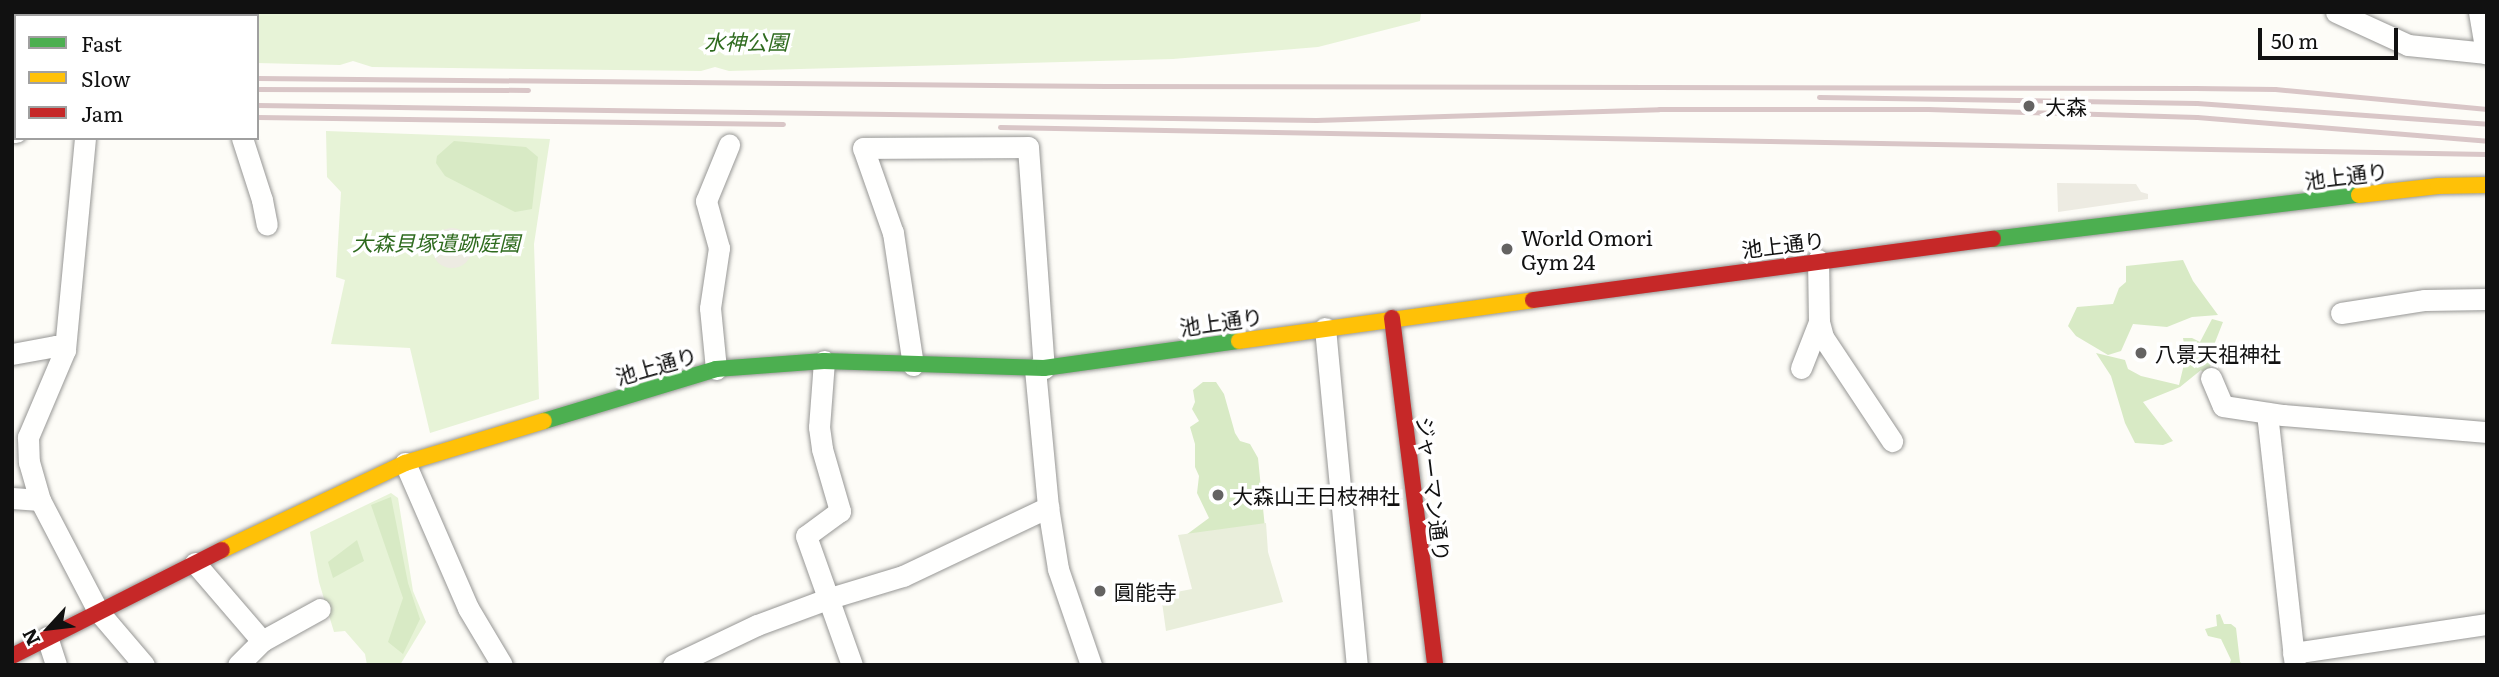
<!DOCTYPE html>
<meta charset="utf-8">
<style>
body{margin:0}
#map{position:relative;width:2499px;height:677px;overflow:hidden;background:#fdfcf7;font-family:Literata,"Noto Sans JP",serif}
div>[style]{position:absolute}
.green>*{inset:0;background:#e7f3d7}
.forest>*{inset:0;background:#d8eac5}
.cemetery>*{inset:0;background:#e9eedb}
.plaza>*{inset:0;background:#edebe2}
.round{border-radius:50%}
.roads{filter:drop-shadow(0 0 2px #979795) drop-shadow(0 0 2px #979795)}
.street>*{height:21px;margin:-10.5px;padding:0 10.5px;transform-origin:10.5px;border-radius:10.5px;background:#fffffe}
.fast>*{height:16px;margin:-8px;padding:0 8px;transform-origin:8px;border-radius:8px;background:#4caf50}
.slow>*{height:16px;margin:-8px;padding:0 8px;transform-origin:8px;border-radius:8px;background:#ffc107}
.jam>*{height:16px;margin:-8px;padding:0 8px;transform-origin:8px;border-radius:8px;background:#c62828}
.rail>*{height:5px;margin:-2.5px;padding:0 2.5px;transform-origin:2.5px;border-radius:2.5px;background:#d9c6c7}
.dots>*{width:19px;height:19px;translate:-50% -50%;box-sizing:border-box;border:4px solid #fff;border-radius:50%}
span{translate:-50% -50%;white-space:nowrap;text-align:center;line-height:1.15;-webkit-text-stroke:7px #fff;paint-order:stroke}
.park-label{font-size:21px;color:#2f6b1f;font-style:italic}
.poi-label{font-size:21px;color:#111}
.left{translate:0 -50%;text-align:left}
.street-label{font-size:21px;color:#111}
.frame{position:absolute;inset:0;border:14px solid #111;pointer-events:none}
.legend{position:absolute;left:14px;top:14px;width:245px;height:126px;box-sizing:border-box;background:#fff;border:2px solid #a0a0a0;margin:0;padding:9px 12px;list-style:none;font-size:21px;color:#111}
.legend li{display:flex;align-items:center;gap:14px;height:35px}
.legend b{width:35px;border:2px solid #a0a0a0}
.north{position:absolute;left:14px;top:593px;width:70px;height:70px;-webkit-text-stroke:5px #fff;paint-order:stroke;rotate:243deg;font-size:19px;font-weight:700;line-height:28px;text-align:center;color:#111}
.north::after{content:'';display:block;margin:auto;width:24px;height:32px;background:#111;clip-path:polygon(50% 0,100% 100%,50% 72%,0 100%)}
.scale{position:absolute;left:2258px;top:28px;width:140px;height:32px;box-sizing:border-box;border:4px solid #111;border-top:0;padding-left:9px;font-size:21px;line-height:24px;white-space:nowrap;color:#111;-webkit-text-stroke:5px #fff;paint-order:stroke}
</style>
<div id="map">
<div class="green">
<div style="clip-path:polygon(12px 12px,1421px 12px,1420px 21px,1318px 47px,1173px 59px,729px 71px,715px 67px,701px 71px,372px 67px,353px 61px,340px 65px,257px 63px,257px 16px,16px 16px,16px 68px,12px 68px)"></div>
<div style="clip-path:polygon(326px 131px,550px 139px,534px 244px,539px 399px,430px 433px,410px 348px,331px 344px,345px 280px,336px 277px,341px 192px,327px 177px)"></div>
<div style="clip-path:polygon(391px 493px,398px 498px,413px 591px,426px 622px,400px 665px,367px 665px,365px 654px,345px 631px,334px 632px,319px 582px,310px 532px)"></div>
</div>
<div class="forest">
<div style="clip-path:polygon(454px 141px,526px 147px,538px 157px,532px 209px,515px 212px,445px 176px,436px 163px,437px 156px)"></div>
<div style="clip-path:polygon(2183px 260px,2193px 281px,2218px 315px,2192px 317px,2167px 327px,2133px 324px,2121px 351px,2108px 355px,2076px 336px,2068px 326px,2077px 307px,2113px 304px,2119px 288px,2126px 282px,2126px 266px)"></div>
<div style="clip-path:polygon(2212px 319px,2223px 322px,2212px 350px,2209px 378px,2201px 370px,2180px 387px,2143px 402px,2173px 441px,2163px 445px,2135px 443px,2125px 423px,2111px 376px,2096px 353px,2125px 360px,2128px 369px,2141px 376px,2179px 385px,2186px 356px,2183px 338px,2192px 338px,2200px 342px)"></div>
<div style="clip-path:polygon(1203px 382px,1216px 382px,1224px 394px,1235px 433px,1240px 441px,1250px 444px,1258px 458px,1265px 528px,1186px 535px,1209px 518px,1197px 493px,1199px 476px,1195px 467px,1195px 444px,1190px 427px,1199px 421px,1192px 409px,1195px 402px,1193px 390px)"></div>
<div style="clip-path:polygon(391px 497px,408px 583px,420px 619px,403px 654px,388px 642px,403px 598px,371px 505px)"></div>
<div style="clip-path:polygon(357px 540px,364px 561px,333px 578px,328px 562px)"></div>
<div style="clip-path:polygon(2220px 614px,2224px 624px,2231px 624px,2236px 628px,2240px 662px,2244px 665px,2229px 665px,2231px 660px,2221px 639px,2208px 636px,2205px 629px,2217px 626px,2216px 615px)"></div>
</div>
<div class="cemetery">
<div style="clip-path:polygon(1266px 523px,1268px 552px,1283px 602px,1166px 631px,1161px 595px,1192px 589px,1178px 535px)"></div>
</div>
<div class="plaza">
<div style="clip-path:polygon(2057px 183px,2136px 184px,2141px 192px,2148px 194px,2148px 199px,2058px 212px)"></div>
<div class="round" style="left:432px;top:228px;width:40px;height:40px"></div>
</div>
<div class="roads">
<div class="street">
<div style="left:2336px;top:12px;width:79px;rotate:24.6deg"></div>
<div style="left:2408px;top:45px;width:79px;rotate:5.8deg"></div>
<div style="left:2479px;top:12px;width:42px;rotate:80.3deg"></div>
<div style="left:12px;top:132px;width:4px"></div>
<div style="left:85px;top:138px;width:213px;rotate:95.4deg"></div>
<div style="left:65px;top:350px;width:95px;rotate:113deg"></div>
<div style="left:28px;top:437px;width:25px;rotate:88deg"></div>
<div style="left:29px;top:462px;width:40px;rotate:74deg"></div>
<div style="left:40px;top:500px;width:125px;rotate:62.4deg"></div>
<div style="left:98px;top:611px;width:71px;rotate:49.6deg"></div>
<div style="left:242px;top:138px;width:65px;rotate:72.1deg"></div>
<div style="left:262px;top:200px;width:25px;rotate:79deg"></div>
<div style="left:2341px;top:313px;width:85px;rotate:-8.8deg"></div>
<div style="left:2425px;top:300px;width:62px;rotate:-0.9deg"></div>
<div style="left:1819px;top:322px;width:16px;rotate:75deg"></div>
<div style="left:1823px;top:337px;width:125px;rotate:56.4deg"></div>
<div style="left:1325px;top:328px;width:339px;rotate:84.6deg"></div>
<div style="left:12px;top:354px;width:45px;rotate:-10.3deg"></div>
<div style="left:56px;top:346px;width:10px;rotate:24deg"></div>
<div style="left:824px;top:361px;width:66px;rotate:94.3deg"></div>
<div style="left:819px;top:427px;width:22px;rotate:82deg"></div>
<div style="left:822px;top:449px;width:65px;rotate:73.8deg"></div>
<div style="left:840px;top:511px;width:42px;rotate:143.7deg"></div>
<div style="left:806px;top:536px;width:137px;rotate:70.4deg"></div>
<div style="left:913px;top:365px;width:134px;rotate:-98.6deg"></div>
<div style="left:893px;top:233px;width:90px;rotate:-109.4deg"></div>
<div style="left:863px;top:148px;width:165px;rotate:-0.3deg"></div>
<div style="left:1028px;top:147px;width:222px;rotate:85.9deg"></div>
<div style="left:1801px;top:368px;width:49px;rotate:-68.6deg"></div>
<div style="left:1819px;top:322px;width:62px;rotate:-90.9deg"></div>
<div style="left:716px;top:369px;width:61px;rotate:-95.6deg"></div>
<div style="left:710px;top:308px;width:61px;rotate:-81.5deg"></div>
<div style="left:719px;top:248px;width:49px;rotate:-105.5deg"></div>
<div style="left:706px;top:201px;width:61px;rotate:-67.7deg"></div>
<div style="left:1035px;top:369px;width:139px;rotate:84.6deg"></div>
<div style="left:1048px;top:507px;width:63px;rotate:80.8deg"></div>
<div style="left:1058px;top:569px;width:102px;rotate:71deg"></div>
<div style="left:2211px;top:378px;width:30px;rotate:67deg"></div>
<div style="left:2223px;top:406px;width:61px;rotate:8.5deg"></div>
<div style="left:2283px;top:415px;width:205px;rotate:4.8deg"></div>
<div style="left:2267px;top:413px;width:254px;rotate:83.7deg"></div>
<div style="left:405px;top:463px;width:158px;rotate:66.5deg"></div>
<div style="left:468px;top:608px;width:66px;rotate:59.2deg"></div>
<div style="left:12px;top:498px;width:28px;rotate:4deg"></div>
<div style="left:195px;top:563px;width:103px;rotate:49.3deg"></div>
<div style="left:47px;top:637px;width:29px;rotate:72deg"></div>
<div style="left:2293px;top:653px;width:196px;rotate:-8.5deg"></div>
<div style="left:238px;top:665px;width:34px;rotate:-45deg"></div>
<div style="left:262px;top:641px;width:66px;rotate:-28.9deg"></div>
<div style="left:673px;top:665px;width:93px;rotate:-25.5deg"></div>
<div style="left:757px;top:625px;width:78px;rotate:-20.3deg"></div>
<div style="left:830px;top:598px;width:76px;rotate:-16.8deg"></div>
<div style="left:903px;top:576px;width:161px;rotate:-25.4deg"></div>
</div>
<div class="fast">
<div style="left:1993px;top:239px;width:369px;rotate:-6.9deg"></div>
<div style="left:544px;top:421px;width:180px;rotate:-16.8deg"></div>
<div style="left:716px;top:369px;width:108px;rotate:-4.2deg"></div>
<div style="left:824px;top:361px;width:220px;rotate:1.8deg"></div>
<div style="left:1044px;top:368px;width:197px;rotate:-7.9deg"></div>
</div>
<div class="slow">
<div style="left:2359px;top:195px;width:80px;rotate:-6.5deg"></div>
<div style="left:2438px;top:186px;width:49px;rotate:-1.2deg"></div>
<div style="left:1239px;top:341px;width:297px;rotate:-7.9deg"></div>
<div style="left:222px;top:550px;width:203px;rotate:-25.4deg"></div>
<div style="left:405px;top:463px;width:145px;rotate:-16.8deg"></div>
</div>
<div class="jam">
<div style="left:1533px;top:300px;width:464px;rotate:-7.6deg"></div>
<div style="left:1392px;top:318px;width:350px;rotate:82.9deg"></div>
<div style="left:12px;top:656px;width:235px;rotate:-26.8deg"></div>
</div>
</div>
<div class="rail">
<div style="left:12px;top:78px;width:4px"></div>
<div style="left:257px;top:78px;width:849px;rotate:0.54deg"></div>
<div style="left:1106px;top:86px;width:1089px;rotate:0.11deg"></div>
<div style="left:2195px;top:88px;width:80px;rotate:0.7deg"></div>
<div style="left:2275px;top:89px;width:213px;rotate:5.4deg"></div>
<div style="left:257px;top:89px;width:271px;rotate:0.2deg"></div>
<div style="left:12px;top:90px;width:4px"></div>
<div style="left:1819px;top:97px;width:378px;rotate:0.9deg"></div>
<div style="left:2197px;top:103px;width:291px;rotate:4.1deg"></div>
<div style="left:12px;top:100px;width:4px"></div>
<div style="left:257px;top:105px;width:1059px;rotate:0.81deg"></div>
<div style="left:1316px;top:120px;width:343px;rotate:-1.8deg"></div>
<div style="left:1659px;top:109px;width:269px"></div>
<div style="left:1928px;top:109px;width:269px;rotate:1.7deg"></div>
<div style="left:2197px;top:117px;width:291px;rotate:4.7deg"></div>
<div style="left:12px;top:112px;width:4px;rotate:14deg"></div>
<div style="left:257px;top:117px;width:526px;rotate:0.76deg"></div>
<div style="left:1000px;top:127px;width:1487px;rotate:1.04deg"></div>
</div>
<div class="dots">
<div style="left:2029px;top:106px;background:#646362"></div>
<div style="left:1507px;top:249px;background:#646362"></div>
<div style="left:2141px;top:353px;background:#646362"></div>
<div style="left:1218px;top:495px;background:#646362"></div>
<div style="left:1100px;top:591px;background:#646362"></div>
</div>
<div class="park-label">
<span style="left:746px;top:41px">水神公園</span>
<span style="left:436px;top:242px">大森貝塚遺跡庭園</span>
</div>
<div class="poi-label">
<span class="left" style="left:2045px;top:106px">大森</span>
<span class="left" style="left:1521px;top:249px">World Omori<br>Gym 24</span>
<span class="left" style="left:2155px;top:353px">八景天祖神社</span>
<span class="left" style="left:1232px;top:495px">大森山王日枝神社</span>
<span class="left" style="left:1114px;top:591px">圓能寺</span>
</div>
<div class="street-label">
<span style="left:2346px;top:175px;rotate:-7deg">池上通り</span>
<span style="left:1783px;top:244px;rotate:-7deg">池上通り</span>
<span style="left:1221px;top:321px;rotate:-8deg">池上通り</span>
<span style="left:656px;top:365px;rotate:-16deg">池上通り</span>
<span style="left:1434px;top:489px;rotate:83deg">ジャーマン通り</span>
</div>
<div class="frame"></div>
<ul class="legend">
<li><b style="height:9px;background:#4caf50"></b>Fast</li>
<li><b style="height:9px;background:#ffc107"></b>Slow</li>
<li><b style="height:9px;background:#c62828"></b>Jam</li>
</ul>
<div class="north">N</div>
<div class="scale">50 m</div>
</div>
